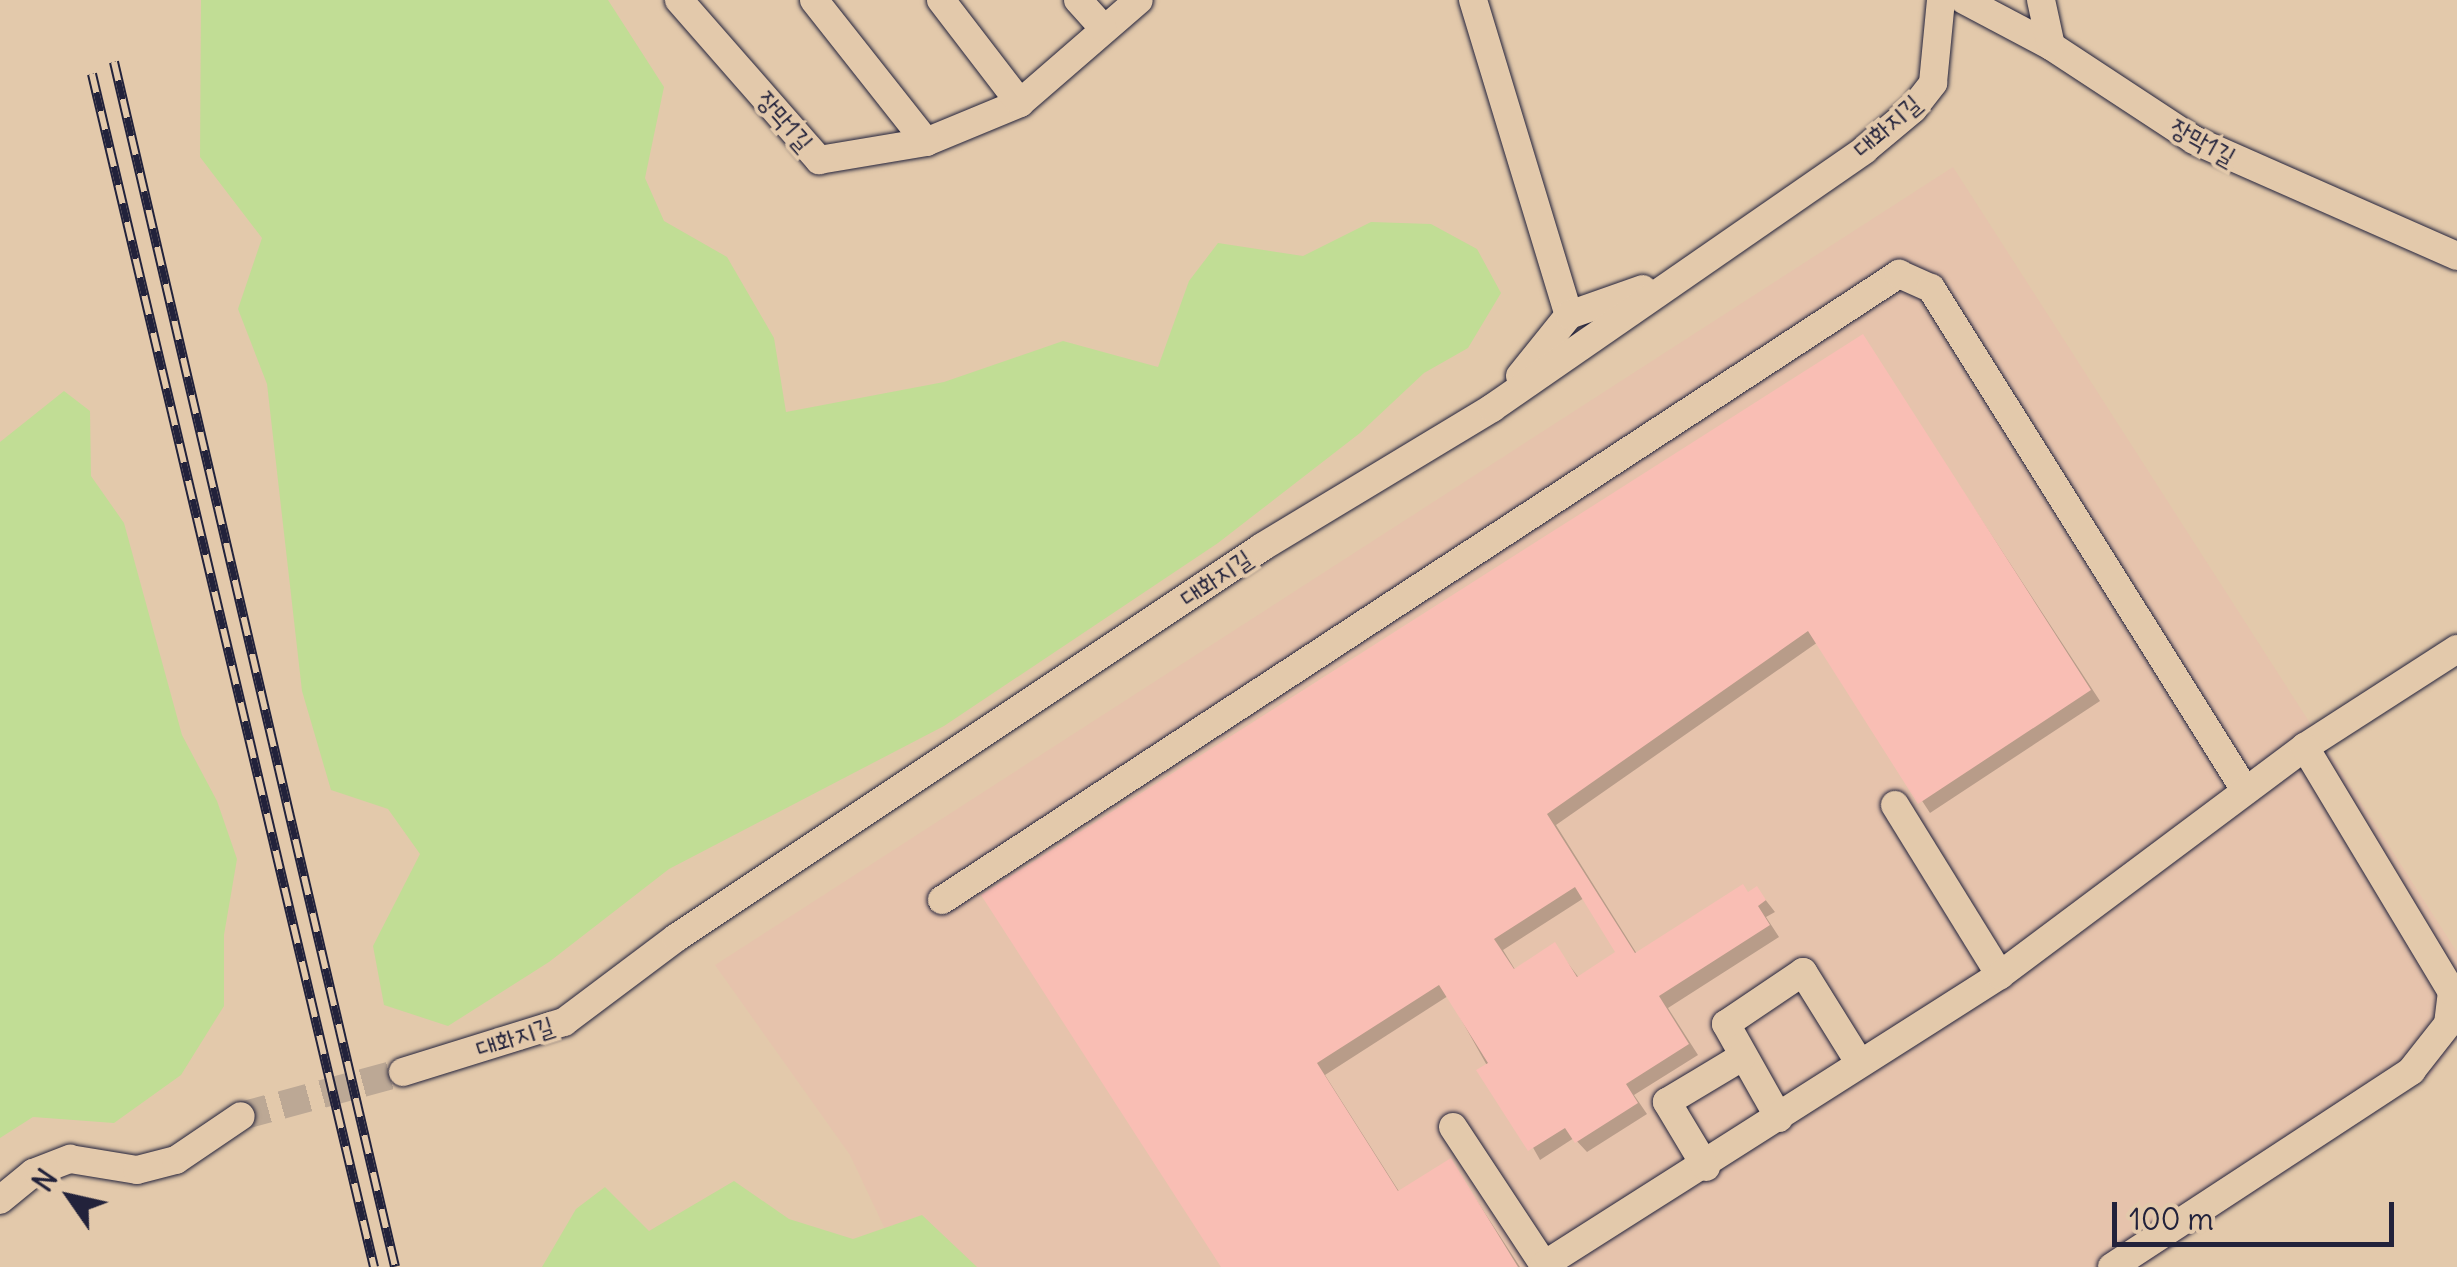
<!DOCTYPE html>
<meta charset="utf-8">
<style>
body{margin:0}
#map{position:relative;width:2457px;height:1267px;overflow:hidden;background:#e3c9ab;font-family:Delius,"Poor Story",sans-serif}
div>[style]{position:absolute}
.built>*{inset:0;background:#e6c3ac}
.green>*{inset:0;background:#c1dd95}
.shadow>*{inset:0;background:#0003}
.building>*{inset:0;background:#f9beb4}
.minor-tunnel>*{height:28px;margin-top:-14px;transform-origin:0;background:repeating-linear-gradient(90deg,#bca895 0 28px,transparent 0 42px)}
.roads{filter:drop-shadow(0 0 2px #22223b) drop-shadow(0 0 2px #22223b)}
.minor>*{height:28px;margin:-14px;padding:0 14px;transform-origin:14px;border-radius:14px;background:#e3c9ab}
.rail>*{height:10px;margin-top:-5px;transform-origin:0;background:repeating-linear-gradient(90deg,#e3c9ab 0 19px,#22223b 0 38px);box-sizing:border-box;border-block:2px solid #22223b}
span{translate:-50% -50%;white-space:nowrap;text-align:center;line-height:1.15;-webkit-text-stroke:8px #e3c9ab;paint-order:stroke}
.street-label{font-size:25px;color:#22223b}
.north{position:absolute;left:20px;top:1147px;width:100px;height:100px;-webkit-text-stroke:8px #e3c9ab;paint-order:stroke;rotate:304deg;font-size:28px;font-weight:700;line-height:40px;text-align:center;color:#22223b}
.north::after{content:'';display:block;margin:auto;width:35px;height:45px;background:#22223b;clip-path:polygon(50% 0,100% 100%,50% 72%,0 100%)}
.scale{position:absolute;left:2112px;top:1202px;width:282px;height:45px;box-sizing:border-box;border:5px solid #22223b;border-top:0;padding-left:12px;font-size:30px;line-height:35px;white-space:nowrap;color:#22223b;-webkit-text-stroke:8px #e3c9ab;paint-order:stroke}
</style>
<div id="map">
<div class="built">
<div style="clip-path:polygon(1953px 167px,2457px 952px,2457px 1039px,2430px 1076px,2142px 1267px,903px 1267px,850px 1155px,715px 965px)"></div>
</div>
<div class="green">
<div style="clip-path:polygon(201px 0,608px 0,664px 87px,645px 178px,664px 221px,727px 257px,774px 338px,786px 412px,944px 382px,1063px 341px,1158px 367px,1189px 281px,1218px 243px,1303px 256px,1371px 222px,1431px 224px,1477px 249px,1501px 293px,1468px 348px,1424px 373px,1360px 433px,1218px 543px,944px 726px,669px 869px,549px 962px,448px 1026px,384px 1005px,373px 946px,420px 854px,388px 809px,331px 790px,302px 691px,267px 384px,238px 309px,262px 238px,200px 157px)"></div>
<div style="clip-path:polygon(64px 391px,90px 411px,91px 476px,124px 523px,182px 735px,217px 801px,237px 859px,224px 935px,224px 1006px,181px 1075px,114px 1123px,33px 1117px,0 1138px,0 442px)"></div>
<div style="clip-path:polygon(734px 1181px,789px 1219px,853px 1239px,922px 1215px,977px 1267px,542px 1267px,576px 1209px,605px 1187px,649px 1231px)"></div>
</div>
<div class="shadow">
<div style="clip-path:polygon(evenodd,1862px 337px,2100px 701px,1930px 813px,1818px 642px,1556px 825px,1637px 954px,1757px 889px,1775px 912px,1766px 917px,1779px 937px,1668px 1008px,1698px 1055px,1634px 1095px,1647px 1114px,1587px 1152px,1574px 1138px,1540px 1160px,1448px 996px,1325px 1075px,1400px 1193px,1451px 1161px,1520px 1267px,1224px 1267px,985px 896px,1862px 337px,1584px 898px,1619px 953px,1579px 978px,1555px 946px,1516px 971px,1503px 950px,1584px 898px)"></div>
</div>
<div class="building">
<div style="clip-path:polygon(evenodd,1863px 334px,2091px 690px,1918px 804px,1808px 631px,1547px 814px,1635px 953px,1743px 884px,1748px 892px,1757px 886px,1766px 900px,1758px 906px,1770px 925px,1659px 996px,1689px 1044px,1626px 1084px,1638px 1103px,1575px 1143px,1565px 1128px,1528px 1151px,1476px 1070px,1488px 1063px,1439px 985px,1317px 1063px,1398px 1191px,1451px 1158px,1518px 1267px,1221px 1267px,981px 895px,1863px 334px,1575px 887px,1615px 952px,1577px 977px,1555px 942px,1514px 969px,1494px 939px,1575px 887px)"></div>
</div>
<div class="minor-tunnel">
<div style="left:241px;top:1116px;width:168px;rotate:-15.2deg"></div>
</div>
<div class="roads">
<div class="minor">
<div style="left:679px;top:0;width:213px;rotate:48.8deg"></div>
<div style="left:819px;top:160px;width:109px;rotate:-9.5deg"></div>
<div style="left:926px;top:142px;width:102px;rotate:-22.5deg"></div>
<div style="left:1020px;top:103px;width:157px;rotate:-40.9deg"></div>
<div style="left:814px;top:0;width:181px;rotate:51.7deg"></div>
<div style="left:941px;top:0;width:130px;rotate:52.5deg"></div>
<div style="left:1078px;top:0;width:36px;rotate:48deg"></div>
<div style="left:1473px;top:0;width:329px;rotate:73.1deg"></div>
<div style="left:1964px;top:0;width:98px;rotate:27.9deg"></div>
<div style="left:2051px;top:46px;width:171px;rotate:33.3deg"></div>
<div style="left:2194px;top:140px;width:287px;rotate:23.8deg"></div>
<div style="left:2041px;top:0;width:47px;rotate:77.7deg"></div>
<div style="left:1520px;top:376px;width:78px;rotate:-51.2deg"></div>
<div style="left:1569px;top:315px;width:78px;rotate:-19.4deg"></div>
<div style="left:1895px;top:805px;width:200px;rotate:58.3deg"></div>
<div style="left:942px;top:900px;width:1144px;rotate:-33.19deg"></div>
<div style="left:1899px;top:274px;width:35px;rotate:24deg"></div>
<div style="left:1931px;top:288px;width:592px;rotate:57.97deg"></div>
<div style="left:403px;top:1072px;width:169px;rotate:-17.3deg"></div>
<div style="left:564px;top:1022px;width:140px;rotate:-36.9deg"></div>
<div style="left:676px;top:938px;width:704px;rotate:-33.71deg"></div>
<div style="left:1262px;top:547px;width:269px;rotate:-31.1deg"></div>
<div style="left:1492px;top:408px;width:453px;rotate:-34.7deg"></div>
<div style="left:1864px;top:150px;width:64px;rotate:-39.9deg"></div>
<div style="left:1913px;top:109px;width:33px;rotate:-52deg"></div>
<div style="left:1933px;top:83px;width:83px;rotate:-84.5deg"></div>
<div style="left:1779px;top:1118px;width:108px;rotate:-119.4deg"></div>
<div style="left:1726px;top:1024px;width:93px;rotate:-34deg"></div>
<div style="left:1803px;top:972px;width:106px;rotate:58.1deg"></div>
<div style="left:1453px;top:1127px;width:165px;rotate:56.6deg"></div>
<div style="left:1544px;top:1265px;width:540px;rotate:-32.45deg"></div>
<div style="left:2000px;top:975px;width:381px;rotate:-36.8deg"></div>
<div style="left:2305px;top:747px;width:181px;rotate:-32.8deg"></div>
<div style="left:1706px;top:1167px;width:76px;rotate:-121deg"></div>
<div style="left:1667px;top:1102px;width:87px;rotate:-31deg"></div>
<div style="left:0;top:1200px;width:43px;rotate:-39.3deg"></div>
<div style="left:33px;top:1173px;width:40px;rotate:-21deg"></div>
<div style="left:70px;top:1159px;width:68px;rotate:9.3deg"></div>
<div style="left:137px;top:1170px;width:40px;rotate:-14.4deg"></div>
<div style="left:176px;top:1160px;width:78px;rotate:-34.1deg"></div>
<div style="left:2112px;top:1267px;width:358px;rotate:-33.2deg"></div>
<div style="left:2411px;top:1071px;width:60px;rotate:-51.8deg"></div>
<div style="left:2448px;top:1024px;width:32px;rotate:-83deg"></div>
<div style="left:2452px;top:992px;width:286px;rotate:-121deg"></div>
</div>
</div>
<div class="rail">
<div style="left:114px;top:62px;width:1237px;rotate:76.87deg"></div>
<div style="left:92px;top:74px;width:1226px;rotate:76.7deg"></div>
</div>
<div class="street-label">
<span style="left:785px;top:121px;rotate:49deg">장막1길</span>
<span style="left:1887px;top:126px;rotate:-41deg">대화지길</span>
<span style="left:2203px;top:142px;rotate:29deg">장막1길</span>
<span style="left:1216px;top:578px;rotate:-34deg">대화지길</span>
<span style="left:515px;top:1037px;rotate:-18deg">대화지길</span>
</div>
<div class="north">N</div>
<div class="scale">100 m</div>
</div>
